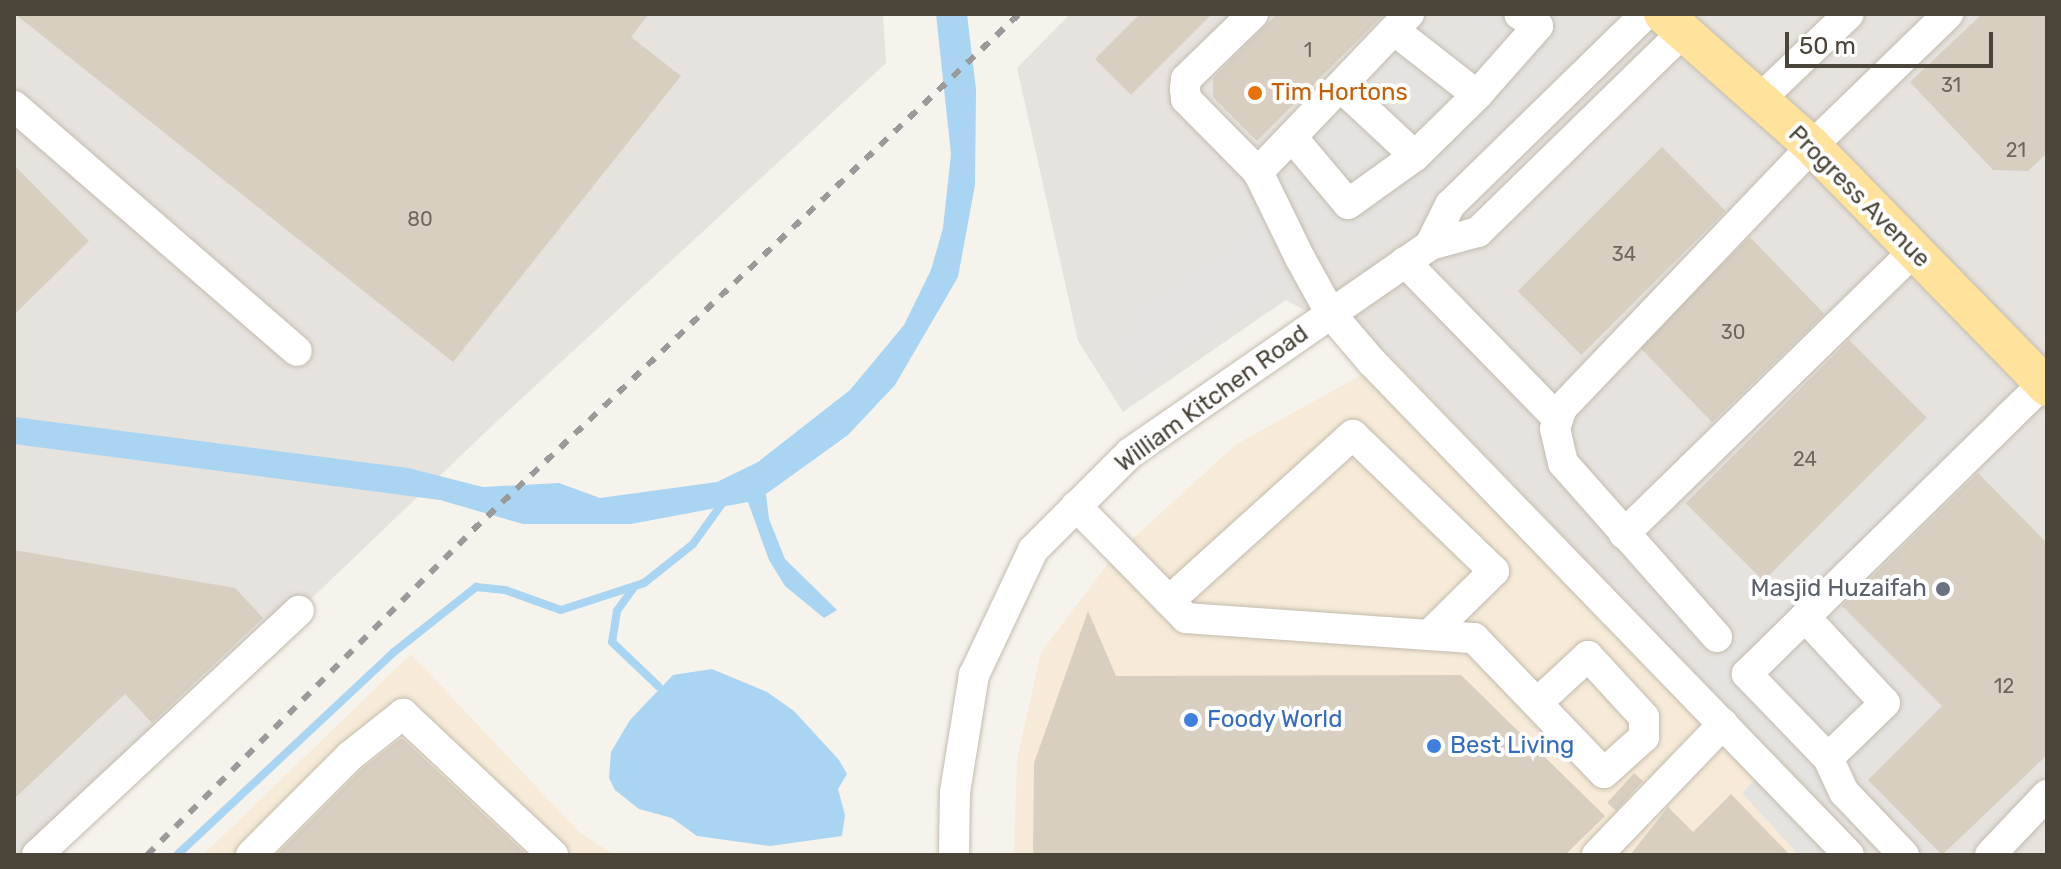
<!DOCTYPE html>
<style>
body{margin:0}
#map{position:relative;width:2061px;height:869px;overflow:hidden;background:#f6f3ec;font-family:Rubik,sans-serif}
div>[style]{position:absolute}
.commercial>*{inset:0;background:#f7ead8}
.industrial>*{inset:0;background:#e6e2dd}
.parking>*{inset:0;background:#e5e3e0}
.water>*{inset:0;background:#a9d4f2}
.stream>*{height:8px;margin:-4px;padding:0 4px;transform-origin:4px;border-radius:4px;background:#a9d4f2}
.building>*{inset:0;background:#d8cfc1;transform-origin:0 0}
.roads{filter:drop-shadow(0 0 2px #c2bbae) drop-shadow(0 0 2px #c2bbae)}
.minor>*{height:30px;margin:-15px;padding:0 15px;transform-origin:15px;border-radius:15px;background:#fff}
.major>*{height:38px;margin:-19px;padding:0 19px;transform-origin:19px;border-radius:19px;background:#ffe39c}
.rail>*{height:6px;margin-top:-3px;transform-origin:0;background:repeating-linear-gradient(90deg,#9a9a9a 0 10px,transparent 0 20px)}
.dots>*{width:22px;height:22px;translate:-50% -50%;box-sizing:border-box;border:4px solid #fff;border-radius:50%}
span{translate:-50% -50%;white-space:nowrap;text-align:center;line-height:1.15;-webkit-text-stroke:8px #fff;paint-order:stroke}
.number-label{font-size:20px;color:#6e675b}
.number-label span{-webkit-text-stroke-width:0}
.food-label{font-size:24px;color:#c56008}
.left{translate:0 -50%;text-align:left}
.street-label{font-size:24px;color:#4b4439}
.worship-label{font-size:24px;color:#5b616d}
.right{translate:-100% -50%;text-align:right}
.shop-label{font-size:24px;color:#366cbe}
.frame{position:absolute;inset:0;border:16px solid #4b4439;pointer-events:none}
.scale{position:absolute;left:1785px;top:32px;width:208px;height:36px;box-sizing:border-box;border:4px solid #4b4439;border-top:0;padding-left:10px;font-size:24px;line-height:28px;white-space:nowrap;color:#4b4439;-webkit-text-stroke:6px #fff;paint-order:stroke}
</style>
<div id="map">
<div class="commercial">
<div style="clip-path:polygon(1392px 358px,1869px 855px,1014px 855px,1017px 760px,1041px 652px,1112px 558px,1235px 445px)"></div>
<div style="clip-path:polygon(411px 654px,578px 831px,614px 855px,203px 855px)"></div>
</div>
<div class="industrial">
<div style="clip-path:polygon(14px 14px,883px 14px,886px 63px,495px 423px,43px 855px,14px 855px)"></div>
<div style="clip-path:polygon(1070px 14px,2047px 14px,2047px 855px,1869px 855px,1392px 358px,1286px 300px,1123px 412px,1078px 341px,1017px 68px)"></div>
</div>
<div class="parking">
<div style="clip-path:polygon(1396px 14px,1421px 39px,1436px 22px,1463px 54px,1481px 38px,1499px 56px,1506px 49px,1451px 14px,1574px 14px,1546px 51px,1558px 67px,1432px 191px,1354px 246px,1344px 230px,1336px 227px,1321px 239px,1281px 181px,1300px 169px,1276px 137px)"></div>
<div style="clip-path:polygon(1251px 199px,1274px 240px,1266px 248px,1291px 284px,1141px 384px,1111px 346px,1130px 331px,1120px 315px,1243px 233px,1232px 211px)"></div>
<div style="clip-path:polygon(1954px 419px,2008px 476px,1998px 486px,1972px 463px,1830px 606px,1927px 708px,1829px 804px,1701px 671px)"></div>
<div style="clip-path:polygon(1759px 776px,1829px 854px,1828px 855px,1799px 855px,1742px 793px)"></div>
</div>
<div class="water">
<div style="clip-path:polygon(936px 14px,967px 14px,976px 89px,975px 185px,958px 277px,895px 385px,848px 435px,766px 494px,769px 519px,785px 559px,837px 610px,824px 618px,785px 586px,769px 560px,748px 502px,631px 524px,523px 524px,440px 500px,14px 444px,14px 417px,408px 468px,483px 487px,559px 483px,600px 498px,717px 482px,758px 462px,850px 390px,904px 325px,931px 270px,943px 228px,951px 154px)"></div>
<div style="clip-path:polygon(712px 669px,767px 692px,794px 711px,839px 760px,847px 774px,838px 789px,845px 815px,842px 836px,770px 846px,697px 836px,672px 818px,639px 809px,615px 790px,609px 778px,611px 752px,630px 720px,673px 675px)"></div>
</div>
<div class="stream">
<div style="left:635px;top:586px;width:31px;rotate:126deg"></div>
<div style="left:617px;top:611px;width:31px;rotate:99deg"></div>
<div style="left:612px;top:642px;width:64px;rotate:43.7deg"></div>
<div style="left:177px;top:855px;width:297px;rotate:-43.1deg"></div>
<div style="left:394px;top:652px;width:105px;rotate:-38.4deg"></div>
<div style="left:476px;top:587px;width:29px;rotate:6deg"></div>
<div style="left:505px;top:590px;width:59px;rotate:19.7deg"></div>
<div style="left:561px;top:610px;width:87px;rotate:-18deg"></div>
<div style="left:644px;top:583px;width:63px;rotate:-38.5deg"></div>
<div style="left:693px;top:544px;width:48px;rotate:-54.3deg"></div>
</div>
<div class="building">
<div style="clip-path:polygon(15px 14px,649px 14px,631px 37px,681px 76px,453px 362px)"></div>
<div style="clip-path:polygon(1140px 14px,1212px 14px,1131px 95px,1095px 59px)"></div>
<div style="clip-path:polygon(1277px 14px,1384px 14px,1257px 141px,1213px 97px,1213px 78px)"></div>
<div style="clip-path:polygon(1982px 14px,2047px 14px,2047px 153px,2028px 171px,1993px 170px,1910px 82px)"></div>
<div style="left:1662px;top:147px;width:90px;height:204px;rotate:45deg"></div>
<div style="clip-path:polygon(14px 165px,89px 241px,14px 315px)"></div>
<div style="left:1750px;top:237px;width:107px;height:156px;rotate:46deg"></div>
<div style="left:1849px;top:340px;width:110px;height:231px;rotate:45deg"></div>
<div style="clip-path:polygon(1978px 473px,2047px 543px,2047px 755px,1942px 855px,1868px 780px,1942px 706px,1842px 606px)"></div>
<div style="clip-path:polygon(14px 550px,235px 588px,263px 618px,152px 723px,125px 694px,14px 799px)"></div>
<div style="clip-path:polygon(1088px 611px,1116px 676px,1461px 675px,1605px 816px,1565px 855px,1033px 855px,1034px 763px)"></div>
<div style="clip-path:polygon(400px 739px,403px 739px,527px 855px,276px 855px,362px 769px)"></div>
<div style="left:1634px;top:773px;width:12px;height:40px;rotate:42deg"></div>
<div style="clip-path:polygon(1731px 794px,1790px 855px,1630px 855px,1668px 807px,1693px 832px)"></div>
</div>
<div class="roads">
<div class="minor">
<div style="left:1253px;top:14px;width:93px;rotate:135.9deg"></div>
<div style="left:1186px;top:79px;width:10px;rotate:96deg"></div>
<div style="left:1185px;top:89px;width:10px;rotate:84deg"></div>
<div style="left:1186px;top:99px;width:103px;rotate:45.4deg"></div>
<div style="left:1409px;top:14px;width:219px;rotate:133.7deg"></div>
<div style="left:1258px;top:172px;width:96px;rotate:64deg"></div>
<div style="left:1300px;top:258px;width:64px;rotate:61deg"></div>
<div style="left:1331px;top:314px;width:62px;rotate:49.6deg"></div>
<div style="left:1371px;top:361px;width:687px;rotate:45.94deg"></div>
<div style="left:1395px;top:31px;width:104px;rotate:38deg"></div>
<div style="left:1341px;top:87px;width:101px;rotate:43deg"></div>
<div style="left:1759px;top:100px;width:124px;rotate:-43.7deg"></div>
<div style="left:14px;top:106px;width:374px;rotate:40.9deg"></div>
<div style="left:1292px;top:137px;width:87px;rotate:50.1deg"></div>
<div style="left:1348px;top:204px;width:82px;rotate:-35.6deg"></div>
<div style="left:1415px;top:156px;width:87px;rotate:-44.5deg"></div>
<div style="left:1477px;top:95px;width:92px;rotate:-48.5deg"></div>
<div style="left:1538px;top:26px;width:22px;rotate:-148deg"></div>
<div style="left:1430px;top:245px;width:45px;rotate:-63.4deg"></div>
<div style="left:1450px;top:205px;width:274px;rotate:-44.3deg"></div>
<div style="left:1405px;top:262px;width:219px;rotate:45.7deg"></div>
<div style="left:1076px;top:506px;width:157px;rotate:45.5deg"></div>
<div style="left:1186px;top:618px;width:289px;rotate:4deg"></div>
<div style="left:1474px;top:638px;width:187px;rotate:46.1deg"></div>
<div style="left:1604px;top:773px;width:54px;rotate:-42deg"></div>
<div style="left:1644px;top:737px;width:20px;rotate:-90deg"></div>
<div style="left:1644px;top:717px;width:83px;rotate:-132.6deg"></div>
<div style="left:1588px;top:656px;width:69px;rotate:137.3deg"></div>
<div style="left:1624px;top:534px;width:405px;rotate:-44.3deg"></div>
<div style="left:1169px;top:601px;width:248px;rotate:-42.1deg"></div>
<div style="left:1353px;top:435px;width:196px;rotate:44deg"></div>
<div style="left:1494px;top:571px;width:91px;rotate:135.4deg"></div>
<div style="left:1805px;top:617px;width:117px;rotate:47.1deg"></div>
<div style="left:1885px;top:703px;width:79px;rotate:136deg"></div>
<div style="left:1828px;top:758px;width:117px;rotate:-134deg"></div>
<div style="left:1747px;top:674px;width:81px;rotate:-44.5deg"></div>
<div style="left:1805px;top:617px;width:260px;rotate:-44.4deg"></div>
<div style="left:1991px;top:435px;width:25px;rotate:-45deg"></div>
<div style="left:2009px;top:417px;width:53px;rotate:-44.2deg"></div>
<div style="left:1717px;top:637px;width:232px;rotate:-131.5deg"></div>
<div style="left:1563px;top:463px;width:35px;rotate:-103deg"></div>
<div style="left:1555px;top:429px;width:10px;rotate:-73deg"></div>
<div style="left:1558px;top:419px;width:12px;rotate:-70deg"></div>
<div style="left:1562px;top:408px;width:362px;rotate:-46.3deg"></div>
<div style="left:1812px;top:146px;width:190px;rotate:-44.1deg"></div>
<div style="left:1828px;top:758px;width:38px;rotate:65deg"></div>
<div style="left:1844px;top:792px;width:87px;rotate:46.4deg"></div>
<div style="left:37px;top:855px;width:358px;rotate:-43deg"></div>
<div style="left:251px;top:855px;width:140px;rotate:-45deg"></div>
<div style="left:350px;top:756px;width:68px;rotate:-38.4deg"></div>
<div style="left:403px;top:714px;width:206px;rotate:43.2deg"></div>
<div style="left:954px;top:855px;width:63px;rotate:-89.1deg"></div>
<div style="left:955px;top:792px;width:119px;rotate:-80.8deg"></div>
<div style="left:974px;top:675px;width:138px;rotate:-64.7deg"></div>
<div style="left:1033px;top:550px;width:137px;rotate:-45deg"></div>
<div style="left:1130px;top:453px;width:365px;rotate:-34.7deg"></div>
<div style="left:1430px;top:245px;width:50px;rotate:-15.2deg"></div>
<div style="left:1478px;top:232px;width:285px;rotate:-44.3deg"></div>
<div style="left:1597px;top:855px;width:182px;rotate:-46.1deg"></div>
<div style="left:1990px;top:855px;width:83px;rotate:-46.5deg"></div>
</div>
<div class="major">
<div style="left:1663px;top:14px;width:199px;rotate:41.5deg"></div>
<div style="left:1812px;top:146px;width:337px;rotate:45.7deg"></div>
</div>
</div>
<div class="rail">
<div style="left:147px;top:855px;width:460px;rotate:-44.9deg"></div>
<div style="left:473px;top:530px;width:751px;rotate:-43.38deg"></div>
</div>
<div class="dots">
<div style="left:1255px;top:93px;background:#e8710a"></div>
<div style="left:1943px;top:589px;background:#6b7280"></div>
<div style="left:1191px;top:720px;background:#3f7fe0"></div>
<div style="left:1434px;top:746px;background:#3f7fe0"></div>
</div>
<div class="number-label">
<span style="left:1308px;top:50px">1</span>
<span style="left:1951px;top:85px">31</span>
<span style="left:2016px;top:150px">21</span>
<span style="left:420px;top:219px">80</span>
<span style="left:1624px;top:254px">34</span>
<span style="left:1733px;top:332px">30</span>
<span style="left:1805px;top:459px">24</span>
<span style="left:2004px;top:686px">12</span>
</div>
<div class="food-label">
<span class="left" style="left:1271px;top:93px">Tim Hortons</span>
</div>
<div class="street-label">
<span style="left:1859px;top:197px;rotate:45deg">Progress Avenue</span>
<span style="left:1212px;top:399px;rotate:-36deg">William Kitchen Road</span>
</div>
<div class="worship-label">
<span class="right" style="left:1927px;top:589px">Masjid Huzaifah</span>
</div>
<div class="shop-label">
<span class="left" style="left:1207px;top:720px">Foody World</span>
<span class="left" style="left:1450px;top:746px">Best Living</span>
</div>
<div class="frame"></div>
<div class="scale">50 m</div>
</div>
